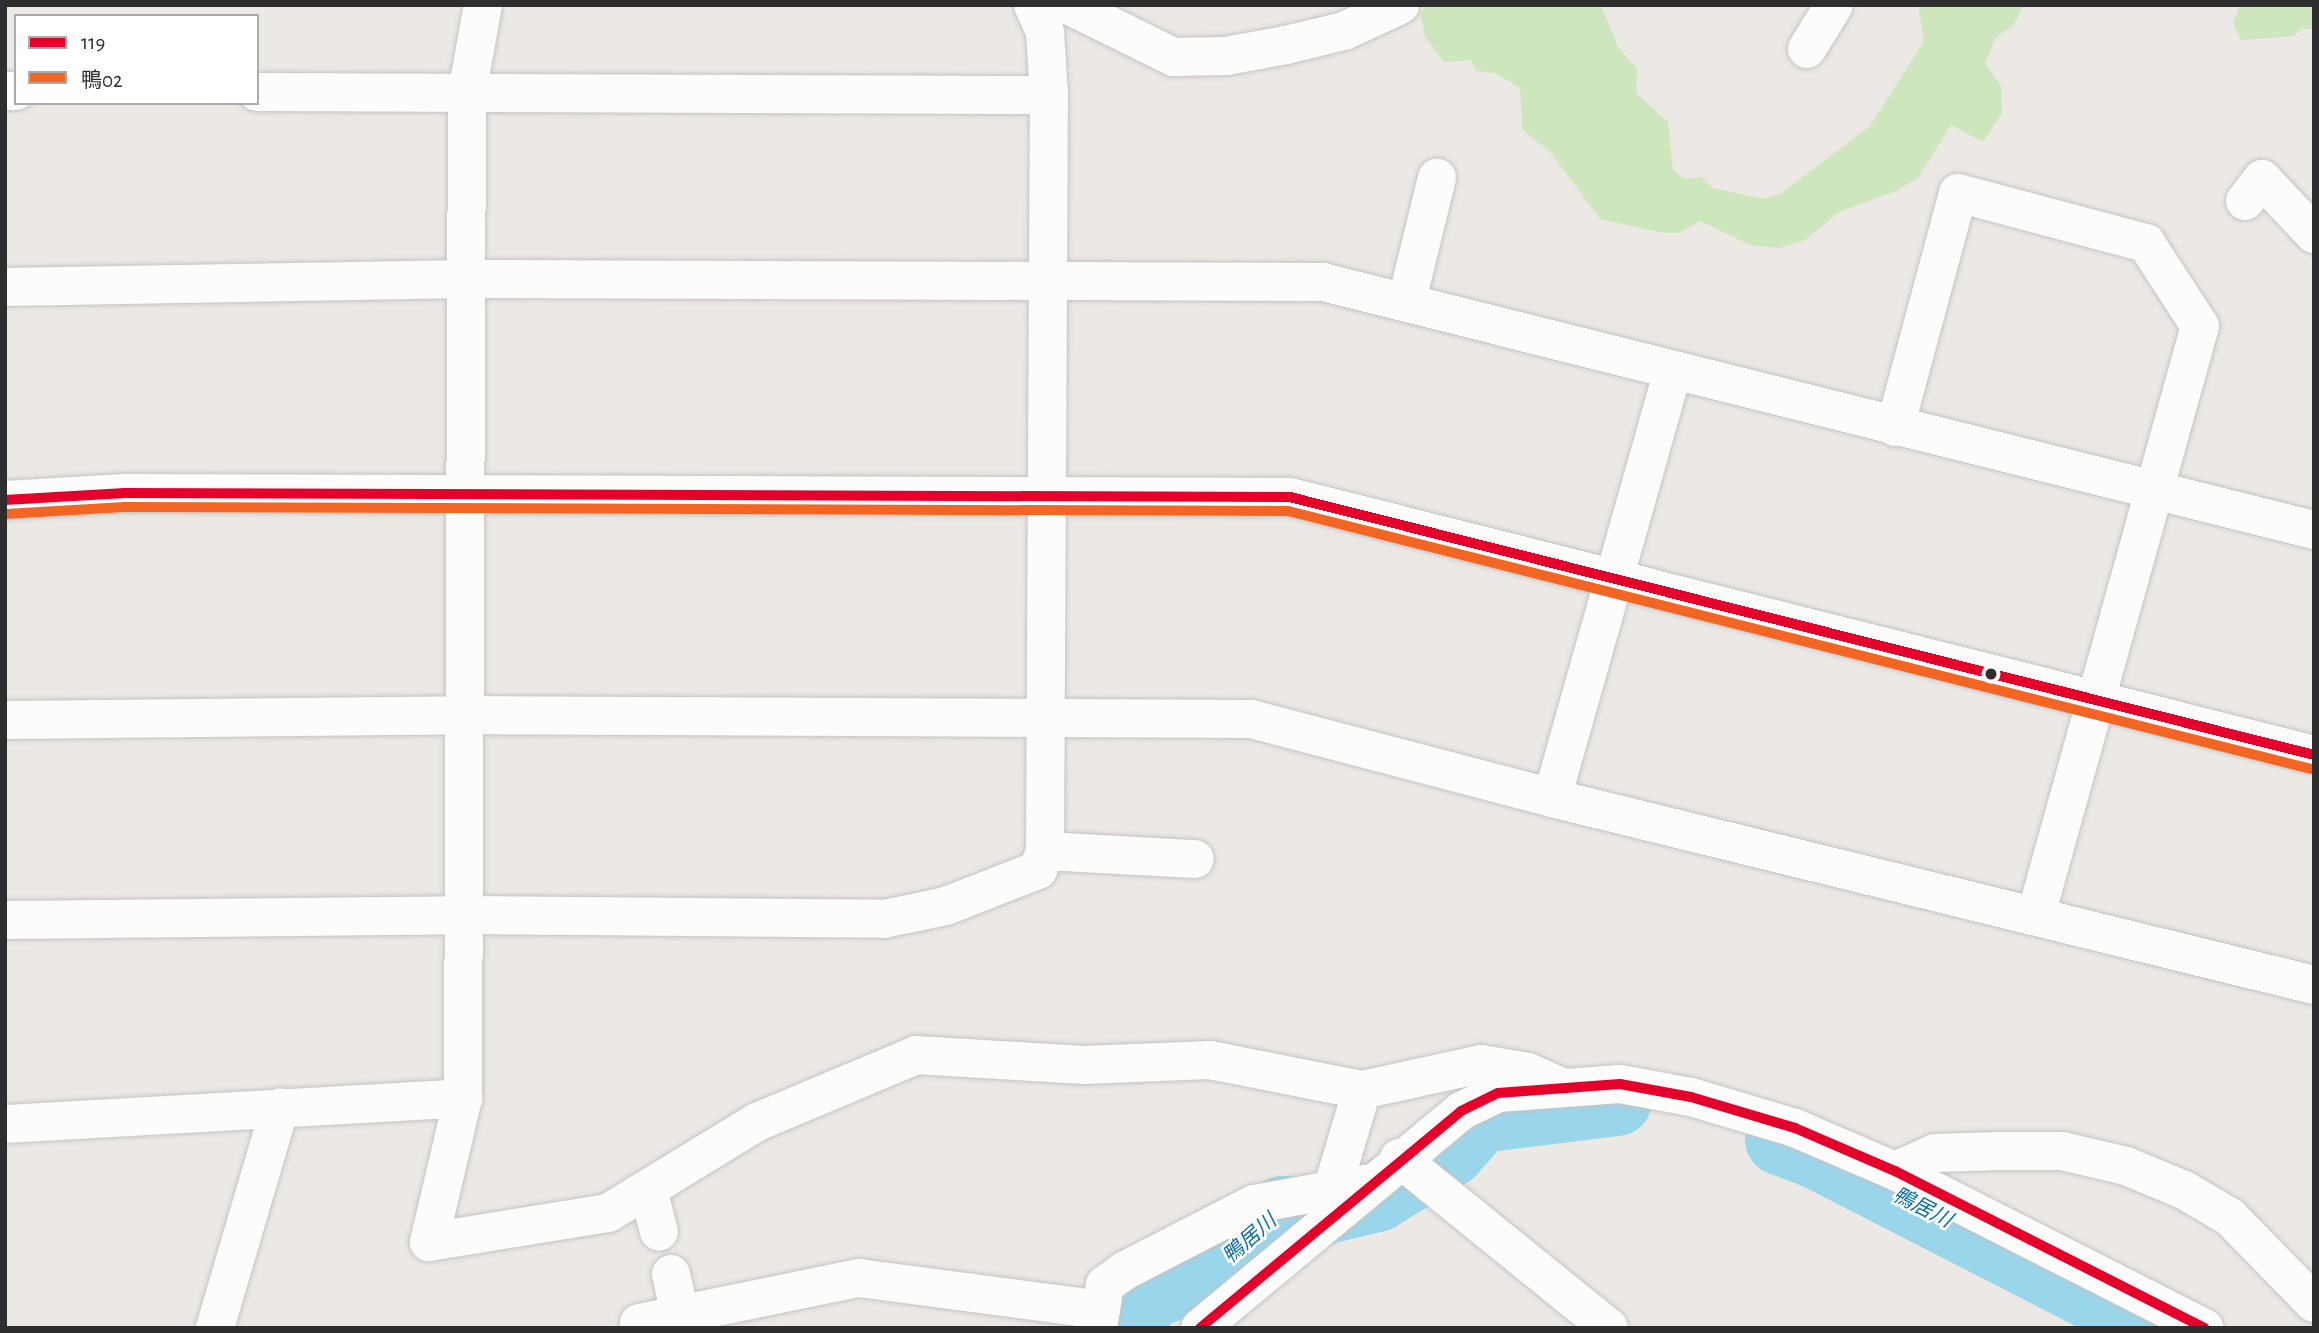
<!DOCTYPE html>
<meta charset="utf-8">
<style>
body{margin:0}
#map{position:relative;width:2319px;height:1333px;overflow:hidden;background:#ece8e4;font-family:"Alegreya Sans","Noto Sans JP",sans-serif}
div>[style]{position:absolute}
.green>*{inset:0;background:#cee6be}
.river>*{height:70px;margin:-35px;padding:0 35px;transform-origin:35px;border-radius:35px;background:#99d6ec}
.roads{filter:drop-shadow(0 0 2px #c5c4c5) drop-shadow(0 0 2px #c5c4c5)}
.minor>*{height:38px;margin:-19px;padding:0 19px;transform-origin:19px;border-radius:19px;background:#fcfcfb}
.bus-1>*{height:10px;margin:-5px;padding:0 5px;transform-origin:5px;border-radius:5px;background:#e4002b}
.bus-2>*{height:10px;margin:-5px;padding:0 5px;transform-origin:5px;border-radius:5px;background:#f26522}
.dots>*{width:19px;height:19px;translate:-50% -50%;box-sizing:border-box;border:4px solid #fff;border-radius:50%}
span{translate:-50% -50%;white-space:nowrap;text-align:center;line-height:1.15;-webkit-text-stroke:5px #fff;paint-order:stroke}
.water-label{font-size:21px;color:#0d6fa3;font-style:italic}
.frame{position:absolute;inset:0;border:7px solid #2e2e2e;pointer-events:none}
.legend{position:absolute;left:14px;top:14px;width:245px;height:91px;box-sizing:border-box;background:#fff;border:2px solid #ababab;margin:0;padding:9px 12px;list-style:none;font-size:21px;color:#2e2e2e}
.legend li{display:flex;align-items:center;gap:14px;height:35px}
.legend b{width:35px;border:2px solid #ababab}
</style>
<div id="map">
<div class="green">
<div style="clip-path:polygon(1426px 5px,1601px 5px,1618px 47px,1637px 69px,1636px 93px,1668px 122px,1673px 170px,1686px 179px,1701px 177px,1713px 188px,1764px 199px,1780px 194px,1870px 126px,1924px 41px,1918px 5px,2024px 5px,2013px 26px,1996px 37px,1985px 63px,2001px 86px,2002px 113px,1983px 142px,1951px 125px,1918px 178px,1896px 191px,1841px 211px,1805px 240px,1779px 248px,1750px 245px,1700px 221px,1680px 233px,1663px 233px,1600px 219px,1550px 152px,1522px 129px,1520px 88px,1495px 73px,1476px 71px,1471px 60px,1444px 62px,1425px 37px,1420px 13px)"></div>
<div style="clip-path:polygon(2240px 5px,2314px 5px,2314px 30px,2302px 28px,2294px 36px,2241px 40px,2233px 24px)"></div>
</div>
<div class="river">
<div style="left:1780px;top:1140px;width:40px;rotate:21deg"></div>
<div style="left:1817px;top:1154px;width:380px;rotate:27.2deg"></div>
<div style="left:1124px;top:1328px;width:41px;rotate:-52.9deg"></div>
<div style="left:1149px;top:1295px;width:83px;rotate:-22.6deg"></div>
<div style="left:1226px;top:1263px;width:77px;rotate:-42.4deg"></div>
<div style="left:1283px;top:1211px;width:31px;rotate:2deg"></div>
<div style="left:1314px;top:1212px;width:65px;rotate:-13.4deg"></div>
<div style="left:1377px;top:1197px;width:86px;rotate:-31.7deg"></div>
<div style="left:1450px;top:1152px;width:45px;rotate:-48.6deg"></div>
<div style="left:1480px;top:1118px;width:138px;rotate:-7.1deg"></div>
</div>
<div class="roads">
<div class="minor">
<div style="left:483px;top:5px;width:89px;rotate:100.3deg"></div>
<div style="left:467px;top:93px;width:1005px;rotate:90.23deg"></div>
<div style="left:463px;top:1098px;width:148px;rotate:103.3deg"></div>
<div style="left:429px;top:1242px;width:181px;rotate:-9.2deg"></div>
<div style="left:608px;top:1213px;width:175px;rotate:-31.4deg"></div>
<div style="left:757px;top:1122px;width:173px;rotate:-22.8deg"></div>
<div style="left:916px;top:1055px;width:168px;rotate:3.4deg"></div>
<div style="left:1084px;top:1065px;width:126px;rotate:-2.3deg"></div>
<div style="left:1210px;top:1060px;width:155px;rotate:11.2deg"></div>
<div style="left:1362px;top:1090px;width:122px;rotate:-12.3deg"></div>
<div style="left:1481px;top:1064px;width:48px;rotate:9.7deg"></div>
<div style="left:1528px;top:1072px;width:32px;rotate:24deg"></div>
<div style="left:1068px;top:5px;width:117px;rotate:26.3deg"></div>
<div style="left:1173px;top:57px;width:53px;rotate:-1.1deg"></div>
<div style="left:1226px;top:56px;width:61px;rotate:-10.4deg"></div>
<div style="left:1286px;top:45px;width:60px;rotate:-13.6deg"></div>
<div style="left:1344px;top:31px;width:62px;rotate:-24.9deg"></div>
<div style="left:1807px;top:49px;width:52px;rotate:-58.5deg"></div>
<div style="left:5px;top:91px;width:11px"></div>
<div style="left:257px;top:92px;width:792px;rotate:0.22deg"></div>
<div style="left:2245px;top:201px;width:28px;rotate:-52deg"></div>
<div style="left:2262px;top:179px;width:76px;rotate:46.6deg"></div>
<div style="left:5px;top:287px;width:464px;rotate:-1deg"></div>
<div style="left:469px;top:279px;width:854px;rotate:0.2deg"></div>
<div style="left:1323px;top:282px;width:1022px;rotate:14.05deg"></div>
<div style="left:1407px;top:300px;width:126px;rotate:-76.2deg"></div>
<div style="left:1895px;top:427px;width:242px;rotate:-74.9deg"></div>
<div style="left:1958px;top:193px;width:195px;rotate:14.9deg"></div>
<div style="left:2146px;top:243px;width:99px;rotate:57deg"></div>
<div style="left:2200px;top:326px;width:611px;rotate:105.56deg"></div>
<div style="left:5px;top:500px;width:120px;rotate:-3.3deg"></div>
<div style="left:125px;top:493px;width:1165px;rotate:0.2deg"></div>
<div style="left:1290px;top:497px;width:1056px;rotate:14.14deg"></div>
<div style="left:5px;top:720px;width:462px;rotate:-0.6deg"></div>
<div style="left:467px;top:715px;width:784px;rotate:0.29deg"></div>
<div style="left:1251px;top:719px;width:311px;rotate:14.7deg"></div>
<div style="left:1552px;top:798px;width:785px;rotate:13.79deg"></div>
<div style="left:1552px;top:798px;width:444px;rotate:-74.2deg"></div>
<div style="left:1045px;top:851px;width:150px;rotate:3.1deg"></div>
<div style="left:5px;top:920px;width:459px;rotate:-0.6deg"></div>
<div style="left:464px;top:915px;width:420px;rotate:0.5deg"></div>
<div style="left:884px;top:919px;width:63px;rotate:-11.8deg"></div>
<div style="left:946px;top:906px;width:99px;rotate:-21.4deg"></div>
<div style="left:1038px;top:870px;width:20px;rotate:-70deg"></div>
<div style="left:1045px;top:851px;width:756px;rotate:-89.7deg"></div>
<div style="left:1049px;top:95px;width:63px;rotate:-93.6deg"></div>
<div style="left:1045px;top:32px;width:30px;rotate:-114deg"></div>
<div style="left:5px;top:1124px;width:459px;rotate:-3.2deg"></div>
<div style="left:1399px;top:1158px;width:270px;rotate:39deg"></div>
<div style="left:1895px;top:1171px;width:44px;rotate:-24.2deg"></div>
<div style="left:1935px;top:1153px;width:64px;rotate:-1.8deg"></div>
<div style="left:1999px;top:1151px;width:63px"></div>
<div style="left:2062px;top:1151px;width:66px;rotate:13.2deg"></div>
<div style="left:2126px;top:1166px;width:63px;rotate:22.5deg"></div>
<div style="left:2184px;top:1190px;width:53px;rotate:30.4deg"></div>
<div style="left:2230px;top:1217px;width:120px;rotate:45.7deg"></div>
<div style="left:648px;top:1189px;width:44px;rotate:75.7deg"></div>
<div style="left:1332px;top:1190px;width:104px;rotate:-73.3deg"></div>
<div style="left:671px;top:1274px;width:42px;rotate:77.6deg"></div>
<div style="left:639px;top:1323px;width:225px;rotate:-11.6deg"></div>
<div style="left:859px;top:1278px;width:244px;rotate:7.5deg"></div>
<div style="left:215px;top:1328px;width:230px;rotate:-73.6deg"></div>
<div style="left:1098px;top:1328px;width:44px;rotate:-80.8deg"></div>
<div style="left:1105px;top:1285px;width:24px;rotate:-36deg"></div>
<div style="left:1124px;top:1271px;width:146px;rotate:-27.3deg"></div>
<div style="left:1254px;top:1204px;width:117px;rotate:-10.3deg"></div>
<div style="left:1200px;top:1328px;width:339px;rotate:-39.7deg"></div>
<div style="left:1461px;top:1111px;width:41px;rotate:-25.9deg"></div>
<div style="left:1498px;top:1093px;width:122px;rotate:-4.2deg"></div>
<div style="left:1620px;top:1084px;width:72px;rotate:10.4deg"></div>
<div style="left:1691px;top:1097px;width:109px;rotate:16.6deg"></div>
<div style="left:1795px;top:1128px;width:109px;rotate:23.3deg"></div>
<div style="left:1895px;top:1171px;width:347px;rotate:26.9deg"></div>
</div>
</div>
<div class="bus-1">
<div style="left:5px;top:500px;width:120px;rotate:-3.3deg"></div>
<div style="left:125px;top:493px;width:1165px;rotate:0.2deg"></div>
<div style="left:1290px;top:497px;width:1056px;rotate:14.14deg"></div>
<div style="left:1200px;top:1328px;width:339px;rotate:-39.7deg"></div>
<div style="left:1461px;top:1111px;width:41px;rotate:-25.9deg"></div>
<div style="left:1498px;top:1093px;width:122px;rotate:-4.2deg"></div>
<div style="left:1620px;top:1084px;width:72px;rotate:10.4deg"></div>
<div style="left:1691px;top:1097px;width:109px;rotate:16.6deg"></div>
<div style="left:1795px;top:1128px;width:109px;rotate:23.3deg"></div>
<div style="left:1895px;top:1171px;width:347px;rotate:26.9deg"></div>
</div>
<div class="bus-2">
<div style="left:6px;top:514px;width:119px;rotate:-3.4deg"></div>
<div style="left:125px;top:507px;width:1163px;rotate:0.2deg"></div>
<div style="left:1288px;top:511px;width:1055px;rotate:14.15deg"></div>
</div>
<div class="dots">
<div style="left:1991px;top:674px;background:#2e2e2e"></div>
</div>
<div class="water-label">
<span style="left:1922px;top:1208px;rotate:27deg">鴨居川</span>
<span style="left:1250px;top:1239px;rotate:-41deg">鴨居川</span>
</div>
<div class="frame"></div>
<ul class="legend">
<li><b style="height:9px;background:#e4002b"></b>119</li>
<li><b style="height:9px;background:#f26522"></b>鴨02</li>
</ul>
</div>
